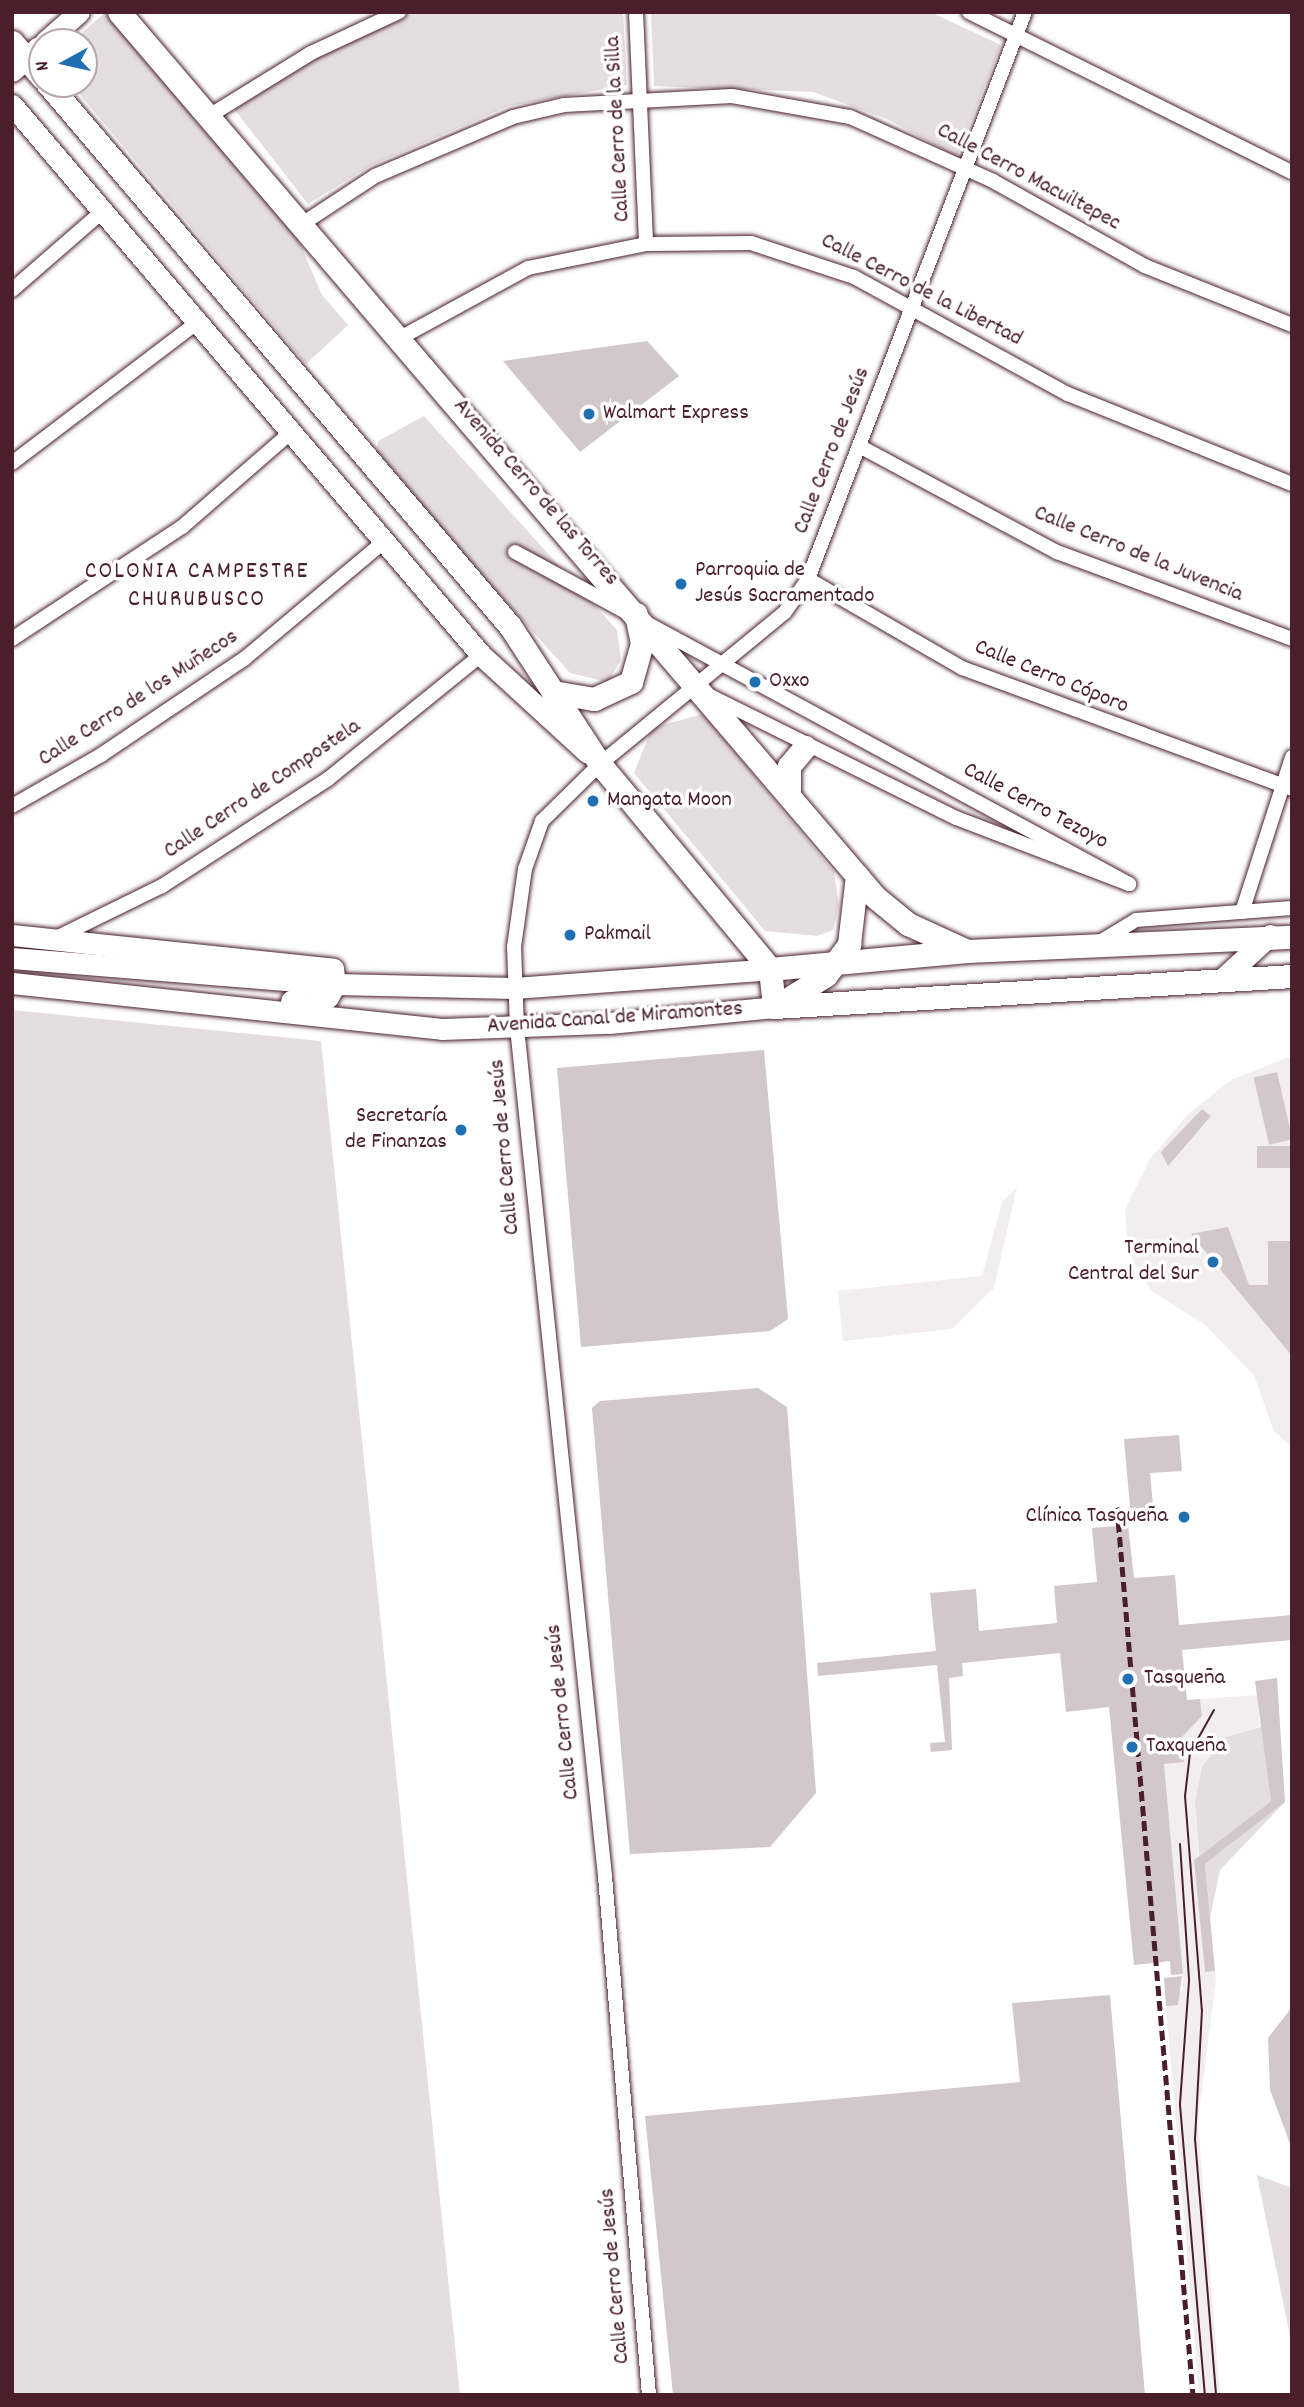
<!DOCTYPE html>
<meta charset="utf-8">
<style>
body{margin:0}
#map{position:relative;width:1304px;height:2407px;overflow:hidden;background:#fff;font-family:Dekko,sans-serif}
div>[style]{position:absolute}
.built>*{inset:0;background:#f2eeef}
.green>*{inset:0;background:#e5dee0}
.building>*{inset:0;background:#d2c7cb;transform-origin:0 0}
.roads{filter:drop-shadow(0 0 2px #4a1f2b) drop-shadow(0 0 2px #4a1f2b)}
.street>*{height:14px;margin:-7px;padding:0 7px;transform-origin:7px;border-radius:7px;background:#fff}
.secondary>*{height:21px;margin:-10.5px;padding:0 10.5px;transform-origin:10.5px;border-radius:10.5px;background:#fff}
.primary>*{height:23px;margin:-11.5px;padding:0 11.5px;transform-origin:11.5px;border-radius:11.5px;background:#fff}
.tram>*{height:2px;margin:-1px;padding:0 1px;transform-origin:1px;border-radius:1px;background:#4a1f2b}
.rail>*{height:5px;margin-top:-2.5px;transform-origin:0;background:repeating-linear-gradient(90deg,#4a1f2b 0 10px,transparent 0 15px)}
.dots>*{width:19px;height:19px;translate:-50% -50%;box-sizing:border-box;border:4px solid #fff;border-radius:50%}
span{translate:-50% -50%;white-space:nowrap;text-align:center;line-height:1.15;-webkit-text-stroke:7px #fff;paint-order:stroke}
.street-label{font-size:23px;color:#4a1f2b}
.poi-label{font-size:23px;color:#4a1f2b}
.left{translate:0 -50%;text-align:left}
.right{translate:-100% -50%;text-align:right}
.neighbourhood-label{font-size:24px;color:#4a1f2b;letter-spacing:2px}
.frame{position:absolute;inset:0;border:14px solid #4a1f2b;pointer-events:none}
.north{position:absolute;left:28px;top:28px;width:70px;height:70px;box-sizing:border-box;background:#fff;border:2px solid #b7a5aa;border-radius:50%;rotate:262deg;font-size:19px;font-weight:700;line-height:28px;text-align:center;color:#4a1f2b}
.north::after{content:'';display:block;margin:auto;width:24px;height:32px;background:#1f6fb2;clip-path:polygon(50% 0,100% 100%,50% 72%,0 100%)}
</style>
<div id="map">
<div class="built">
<div style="clip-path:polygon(1292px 1056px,1292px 1447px,1274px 1431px,1254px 1375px,1204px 1324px,1153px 1292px,1140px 1276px,1128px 1248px,1125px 1209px,1150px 1159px,1188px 1114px,1231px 1080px)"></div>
<div style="clip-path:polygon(1017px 1187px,994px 1288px,952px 1329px,843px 1341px,838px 1291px,982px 1276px,1002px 1202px)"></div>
<div style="clip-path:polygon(1257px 1695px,1260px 1726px,1226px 1737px,1195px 1802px,1205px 1972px,1215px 1971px,1216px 1978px,1198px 2122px,1220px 2395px,1199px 2395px,1166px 2006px,1183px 1989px,1183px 1974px,1164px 1764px,1184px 1762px,1181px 1738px,1202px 1716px,1200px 1699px)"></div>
</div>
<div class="green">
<div style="clip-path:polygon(106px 12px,112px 12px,293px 227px,322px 295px,348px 325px,306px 364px,71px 84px,84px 84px,84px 42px,71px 42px)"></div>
<div style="clip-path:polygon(391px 12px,623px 12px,627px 85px,509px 106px,370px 166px,308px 204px,231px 105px)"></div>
<div style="clip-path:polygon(651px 12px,930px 12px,1001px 45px,957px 157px,887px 119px,813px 92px,654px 86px)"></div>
<div style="clip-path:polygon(424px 416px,617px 630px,621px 660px,608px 682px,570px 673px,377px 458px,378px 441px)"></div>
<div style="clip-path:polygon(703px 714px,834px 872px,839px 906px,833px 930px,817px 936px,765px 931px,634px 773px,652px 728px)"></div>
<div style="clip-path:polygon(12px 1010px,321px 1041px,460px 2395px,12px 2395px)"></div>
<div style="clip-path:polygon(1263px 1726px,1271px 1801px,1199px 1856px,1195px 1802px,1202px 1767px,1226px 1737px)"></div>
<div style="clip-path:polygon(1285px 1802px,1220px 1870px,1210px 1918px,1205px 1864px)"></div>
<div style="clip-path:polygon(1257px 2175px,1292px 2188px,1292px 2346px)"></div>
</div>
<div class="building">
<div style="clip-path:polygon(647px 341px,679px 376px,580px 452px,503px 361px)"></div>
<div style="clip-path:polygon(764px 1050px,788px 1319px,770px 1331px,581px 1347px,557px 1068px)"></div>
<div style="left:1277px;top:1072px;width:69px;height:24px;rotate:77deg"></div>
<div style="clip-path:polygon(1202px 1109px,1211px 1116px,1168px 1166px,1161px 1152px)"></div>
<div style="left:1257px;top:1146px;width:33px;height:22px"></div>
<div style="clip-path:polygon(1228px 1227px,1249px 1285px,1268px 1285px,1268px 1241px,1292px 1241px,1292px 1356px,1191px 1234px)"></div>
<div style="clip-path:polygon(758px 1388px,787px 1407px,816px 1793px,770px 1847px,630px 1854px,592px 1408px,600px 1401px)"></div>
<div style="clip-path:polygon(1179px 1435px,1182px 1471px,1150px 1473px,1154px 1516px,1131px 1518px,1124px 1439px)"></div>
<div style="clip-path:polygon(1128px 1525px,1134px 1578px,1175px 1575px,1179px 1625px,1292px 1615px,1292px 1640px,1182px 1650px,1187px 1700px,1200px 1699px,1202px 1716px,1181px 1738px,1184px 1762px,1164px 1764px,1183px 1974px,1171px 1975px,1170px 1961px,1134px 1965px,1109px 1707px,1066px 1712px,1060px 1653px,962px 1663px,963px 1676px,949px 1678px,952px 1750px,931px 1752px,930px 1743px,945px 1742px,937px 1665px,818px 1676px,817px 1663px,936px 1651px,930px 1593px,976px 1589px,979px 1631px,1057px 1623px,1054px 1586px,1097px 1582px,1092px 1528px)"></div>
<div style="clip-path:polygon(1277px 1678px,1285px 1802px,1205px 1864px,1215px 1971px,1205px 1972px,1194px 1860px,1271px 1801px,1255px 1681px)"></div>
<div style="clip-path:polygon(1182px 1976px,1178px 2005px,1166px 2006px,1164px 1978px)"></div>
<div style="clip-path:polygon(1110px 1995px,1145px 2395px,673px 2395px,645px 2116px,1020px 2082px,1012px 2003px)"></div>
<div style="clip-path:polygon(1292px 2007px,1292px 2149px,1270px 2090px,1268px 2038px)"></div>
</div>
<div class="roads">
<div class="street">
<div style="left:636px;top:12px;width:232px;rotate:87.5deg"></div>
<div style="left:969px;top:12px;width:360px;rotate:26.4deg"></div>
<div style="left:209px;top:116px;width:120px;rotate:-31.7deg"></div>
<div style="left:311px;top:53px;width:97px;rotate:-25deg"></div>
<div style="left:302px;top:224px;width:87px;rotate:-33.3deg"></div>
<div style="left:375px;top:176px;width:150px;rotate:-23.1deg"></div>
<div style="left:513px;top:117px;width:52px;rotate:-13.2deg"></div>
<div style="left:564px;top:105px;width:168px;rotate:-3.1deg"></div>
<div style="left:732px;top:96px;width:120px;rotate:10.1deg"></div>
<div style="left:850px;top:117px;width:157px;rotate:24.1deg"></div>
<div style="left:993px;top:181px;width:174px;rotate:29.2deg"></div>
<div style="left:1145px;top:266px;width:158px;rotate:21.9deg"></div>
<div style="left:12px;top:290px;width:122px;rotate:-41deg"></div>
<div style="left:400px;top:338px;width:146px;rotate:-28.7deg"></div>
<div style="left:528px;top:268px;width:120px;rotate:-11.5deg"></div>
<div style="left:646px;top:244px;width:105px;rotate:-0.5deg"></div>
<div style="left:751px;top:243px;width:108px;rotate:18.3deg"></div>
<div style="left:854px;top:277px;width:244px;rotate:28.7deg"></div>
<div style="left:1068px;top:394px;width:241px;rotate:21.9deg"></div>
<div style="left:859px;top:446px;width:225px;rotate:28.2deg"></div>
<div style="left:1057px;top:552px;width:251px;rotate:20.3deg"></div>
<div style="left:12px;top:463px;width:230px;rotate:-37.2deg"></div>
<div style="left:515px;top:552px;width:124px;rotate:28.4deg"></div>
<div style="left:808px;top:579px;width:178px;rotate:30deg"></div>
<div style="left:962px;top:668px;width:351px;rotate:20.1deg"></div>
<div style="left:648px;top:624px;width:547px;rotate:28.39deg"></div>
<div style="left:1129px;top:884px;width:185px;rotate:-159.1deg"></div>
<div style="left:956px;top:818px;width:275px;rotate:-153.6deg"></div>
<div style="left:12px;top:639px;width:204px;rotate:-33.4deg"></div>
<div style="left:182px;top:527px;width:142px;rotate:-41deg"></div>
<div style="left:12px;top:806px;width:103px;rotate:-29.8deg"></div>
<div style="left:101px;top:755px;width:172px;rotate:-33.9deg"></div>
<div style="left:244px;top:659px;width:180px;rotate:-40deg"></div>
<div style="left:1242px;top:912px;width:163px;rotate:-72.1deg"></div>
<div style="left:56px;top:938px;width:118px;rotate:-26.1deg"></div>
<div style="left:162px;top:886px;width:197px;rotate:-32.8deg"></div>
<div style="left:328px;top:779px;width:197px;rotate:-39deg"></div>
<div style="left:1100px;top:942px;width:42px;rotate:-31.4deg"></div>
<div style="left:1136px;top:920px;width:156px;rotate:-4.4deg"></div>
<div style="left:649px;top:2395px;width:521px;rotate:-94.85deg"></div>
<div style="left:605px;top:1876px;width:853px;rotate:-95.92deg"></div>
<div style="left:517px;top:1028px;width:81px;rotate:-92.1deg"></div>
<div style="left:514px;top:947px;width:79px;rotate:-82deg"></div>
<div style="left:525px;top:869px;width:51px;rotate:-70.5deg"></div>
<div style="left:542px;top:821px;width:81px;rotate:-44.5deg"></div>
<div style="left:600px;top:764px;width:239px;rotate:-39.4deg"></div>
<div style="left:785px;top:612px;width:40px;rotate:-55.1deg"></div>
<div style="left:808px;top:579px;width:607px;rotate:-69.06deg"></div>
</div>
<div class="secondary">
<div style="left:45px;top:42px;width:45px;rotate:-41.4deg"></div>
<div style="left:12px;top:71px;width:36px;rotate:-42deg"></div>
<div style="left:12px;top:105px;width:723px;rotate:49.54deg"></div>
<div style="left:481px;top:655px;width:144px;rotate:42.5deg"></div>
<div style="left:12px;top:935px;width:323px;rotate:6deg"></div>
<div style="left:333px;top:969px;width:15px;rotate:82deg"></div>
<div style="left:335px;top:984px;width:15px;rotate:118deg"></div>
<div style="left:328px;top:997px;width:13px;rotate:153deg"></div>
<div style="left:316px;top:1003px;width:25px;rotate:-175deg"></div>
<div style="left:12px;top:958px;width:324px;rotate:4.6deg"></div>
<div style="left:335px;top:984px;width:179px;rotate:1.3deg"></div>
<div style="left:514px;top:988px;width:257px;rotate:-4.2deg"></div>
<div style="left:1220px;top:981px;width:68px;rotate:-42.6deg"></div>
<div style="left:12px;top:983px;width:432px;rotate:6.1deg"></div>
<div style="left:442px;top:1029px;width:167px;rotate:-2.1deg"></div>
<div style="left:609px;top:1023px;width:166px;rotate:-5.5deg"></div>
</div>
<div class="primary">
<div style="left:119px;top:12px;width:1164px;rotate:49.49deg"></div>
<div style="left:875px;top:897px;width:43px;rotate:39.3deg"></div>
<div style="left:908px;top:924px;width:65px;rotate:24.6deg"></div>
<div style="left:12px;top:42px;width:46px;rotate:49.4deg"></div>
<div style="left:48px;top:84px;width:712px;rotate:49.56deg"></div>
<div style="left:510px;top:626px;width:165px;rotate:56.9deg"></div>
<div style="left:600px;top:764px;width:266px;rotate:50.3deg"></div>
<div style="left:770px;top:969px;width:38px;rotate:84deg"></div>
<div style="left:553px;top:692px;width:42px;rotate:9.7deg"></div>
<div style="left:594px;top:699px;width:41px;rotate:-24.7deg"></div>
<div style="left:631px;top:682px;width:41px;rotate:-74.2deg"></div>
<div style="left:642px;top:643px;width:30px;rotate:-102deg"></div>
<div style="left:789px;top:790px;width:24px;rotate:-90deg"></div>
<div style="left:789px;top:766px;width:25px;rotate:-50deg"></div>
<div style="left:770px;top:969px;width:198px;rotate:-5.2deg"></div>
<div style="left:967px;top:951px;width:325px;rotate:-2.5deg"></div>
<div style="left:783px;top:1002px;width:51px;rotate:-32.1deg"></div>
<div style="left:826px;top:975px;width:39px;rotate:-53deg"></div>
<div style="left:849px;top:944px;width:69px;rotate:-83.4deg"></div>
<div style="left:774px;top:1007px;width:519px;rotate:-3.42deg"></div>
</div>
</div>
<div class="tram">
<div style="left:1214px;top:1710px;width:49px;rotate:119.2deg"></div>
<div style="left:1190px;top:1753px;width:43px;rotate:96.6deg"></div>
<div style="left:1185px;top:1796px;width:215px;rotate:85.5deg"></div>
<div style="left:1202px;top:2010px;width:129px;rotate:93.1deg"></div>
<div style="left:1195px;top:2139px;width:257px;rotate:85.3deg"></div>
<div style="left:1180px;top:1844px;width:137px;rotate:86.2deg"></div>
<div style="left:1189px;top:1981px;width:124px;rotate:94.2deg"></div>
<div style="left:1180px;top:2105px;width:291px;rotate:85.1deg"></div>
</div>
<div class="rail">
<div style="left:1117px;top:1507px;width:891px;rotate:85.11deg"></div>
</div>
<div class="dots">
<div style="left:589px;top:414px;background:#1f6fb2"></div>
<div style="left:681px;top:584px;background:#1f6fb2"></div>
<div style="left:755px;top:682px;background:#1f6fb2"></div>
<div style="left:593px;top:801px;background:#1f6fb2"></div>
<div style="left:570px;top:935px;background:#1f6fb2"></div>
<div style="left:461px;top:1130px;background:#1f6fb2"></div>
<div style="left:1213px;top:1262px;background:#1f6fb2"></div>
<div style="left:1184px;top:1517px;background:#1f6fb2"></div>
<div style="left:1128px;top:1679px;background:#1f6fb2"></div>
<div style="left:1132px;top:1747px;background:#1f6fb2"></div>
</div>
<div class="street-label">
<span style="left:619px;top:129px;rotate:-93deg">Calle Cerro de la Silla</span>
<span style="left:1028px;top:178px;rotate:28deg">Calle Cerro Macuiltepec</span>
<span style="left:921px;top:291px;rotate:27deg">Calle Cerro de la Libertad</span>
<span style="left:833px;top:451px;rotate:-69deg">Calle Cerro de Jesús</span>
<span style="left:535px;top:493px;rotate:49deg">Avenida Cerro de las Torres</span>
<span style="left:1138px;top:555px;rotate:22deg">Calle Cerro de la Juvencia</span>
<span style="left:1051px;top:678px;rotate:22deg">Calle Cerro Cóporo</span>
<span style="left:139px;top:699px;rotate:-33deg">Calle Cerro de los Muñecos</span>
<span style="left:263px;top:790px;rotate:-34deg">Calle Cerro de Compostela</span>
<span style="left:1035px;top:807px;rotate:28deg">Calle Cerro Tezoyo</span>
<span style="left:615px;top:1019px;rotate:-4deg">Avenida Canal de Miramontes</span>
<span style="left:506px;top:1147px;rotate:-95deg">Calle Cerro de Jesús</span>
<span style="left:564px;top:1712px;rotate:-96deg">Calle Cerro de Jesús</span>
<span style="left:616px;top:2276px;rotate:-95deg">Calle Cerro de Jesús</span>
</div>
<div class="poi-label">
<span class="left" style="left:603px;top:414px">Walmart Express</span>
<span class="left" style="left:695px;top:584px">Parroquia de<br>Jesús Sacramentado</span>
<span class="left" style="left:769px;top:682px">Oxxo</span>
<span class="left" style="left:607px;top:801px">Mangata Moon</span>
<span class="left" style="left:584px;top:935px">Pakmail</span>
<span class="right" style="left:447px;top:1130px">Secretaría<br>de Finanzas</span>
<span class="right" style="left:1199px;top:1262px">Terminal<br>Central del Sur</span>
<span class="right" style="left:1168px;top:1517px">Clínica Tasqueña</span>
<span class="left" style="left:1144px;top:1679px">Tasqueña</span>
<span class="left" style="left:1146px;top:1747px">Taxqueña</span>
</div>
<div class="neighbourhood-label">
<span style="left:197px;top:587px">COLONIA CAMPESTRE<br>CHURUBUSCO</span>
</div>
<div class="frame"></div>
<div class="north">N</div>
</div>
